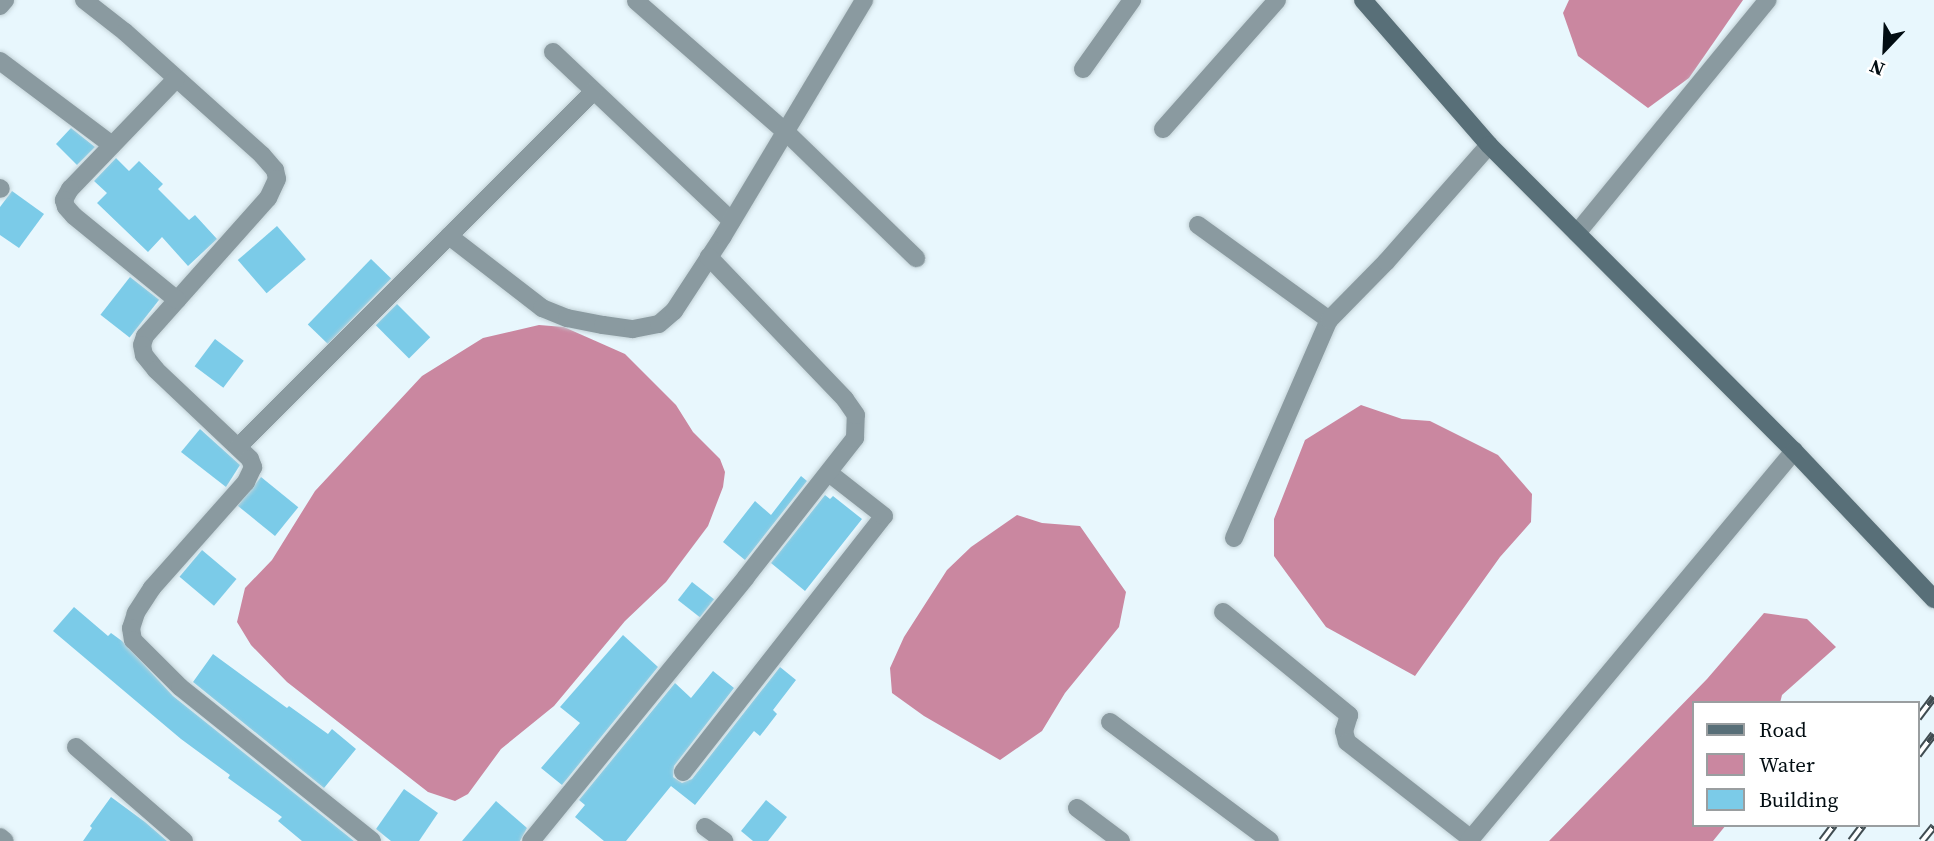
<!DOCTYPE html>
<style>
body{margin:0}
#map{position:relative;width:1934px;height:841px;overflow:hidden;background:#e8f7fd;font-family:"Source Serif 4",serif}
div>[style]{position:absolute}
.water>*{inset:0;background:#ca87a0}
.building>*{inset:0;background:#7bcbe8;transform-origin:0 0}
.roads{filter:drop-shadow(0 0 2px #c3d2d7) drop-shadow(0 0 2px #c3d2d7)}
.street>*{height:18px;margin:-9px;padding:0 9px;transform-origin:9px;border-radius:9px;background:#8a9aa0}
.secondary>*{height:18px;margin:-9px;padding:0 9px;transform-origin:9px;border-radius:9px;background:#586f78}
.rail>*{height:8px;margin-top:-4px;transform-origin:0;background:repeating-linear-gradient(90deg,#fff 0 16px,#404c51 0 32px);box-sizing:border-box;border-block:2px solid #404c51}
span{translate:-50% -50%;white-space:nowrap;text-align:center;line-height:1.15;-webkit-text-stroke:5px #fff;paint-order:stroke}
.legend{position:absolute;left:1692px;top:701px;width:228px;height:126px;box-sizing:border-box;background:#fff;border:2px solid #9a9ea0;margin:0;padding:9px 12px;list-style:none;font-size:21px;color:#020d12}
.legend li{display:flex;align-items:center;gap:14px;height:35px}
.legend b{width:35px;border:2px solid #9a9ea0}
.north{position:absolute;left:1850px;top:14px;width:70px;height:70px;-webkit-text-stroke:5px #fff;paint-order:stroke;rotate:203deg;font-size:19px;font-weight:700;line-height:28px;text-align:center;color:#020d12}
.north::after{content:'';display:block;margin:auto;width:24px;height:32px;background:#020d12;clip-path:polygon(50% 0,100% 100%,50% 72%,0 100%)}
</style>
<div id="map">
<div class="water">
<div style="clip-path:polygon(1569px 0,1743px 0,1689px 78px,1648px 108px,1578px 56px,1563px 13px)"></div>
<div style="clip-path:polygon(539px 325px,564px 327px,625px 354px,676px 405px,693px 432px,720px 459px,725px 472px,723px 487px,708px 526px,666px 582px,625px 621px,554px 706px,501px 749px,468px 794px,455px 801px,428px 792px,287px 682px,251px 645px,237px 622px,245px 588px,272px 560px,315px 491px,422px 376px,483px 338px)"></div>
<div style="clip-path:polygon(1361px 405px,1402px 419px,1430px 421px,1498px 455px,1532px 494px,1531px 522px,1500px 557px,1415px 676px,1326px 627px,1274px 556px,1274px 519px,1305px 440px)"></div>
<div style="clip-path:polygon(1017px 515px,1042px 523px,1080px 526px,1126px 592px,1119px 627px,1065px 693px,1042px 731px,1000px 760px,924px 716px,892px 693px,890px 668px,904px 637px,947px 570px,971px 547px)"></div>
<div style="clip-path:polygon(1764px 613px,1807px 619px,1836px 647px,1782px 695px,1780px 703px,1694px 703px,1694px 825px,1726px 825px,1713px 841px,1549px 841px,1707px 679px)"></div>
</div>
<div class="building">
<div style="clip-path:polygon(71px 128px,95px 147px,77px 165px,56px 144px)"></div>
<div style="clip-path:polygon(116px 158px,129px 171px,139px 161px,163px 184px,158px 189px,189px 220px,195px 215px,217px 239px,188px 266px,162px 237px,148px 252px,97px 203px,107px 193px,94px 181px)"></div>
<div style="clip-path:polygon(12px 191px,44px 214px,19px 248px,0 235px,0 207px)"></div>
<div style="left:277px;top:226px;width:44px;height:52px;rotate:49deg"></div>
<div style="left:371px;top:259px;width:28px;height:91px;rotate:44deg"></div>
<div style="left:130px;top:277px;width:37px;height:48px;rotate:38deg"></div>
<div style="left:397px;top:304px;width:47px;height:30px;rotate:45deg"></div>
<div style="left:215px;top:339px;width:36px;height:34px;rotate:37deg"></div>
<div style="clip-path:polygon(200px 429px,240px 465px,226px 487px,181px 452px)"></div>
<div style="clip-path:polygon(801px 476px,807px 481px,745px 560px,723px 542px,755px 501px,771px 515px)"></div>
<div style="left:261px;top:477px;width:48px;height:37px;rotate:39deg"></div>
<div style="clip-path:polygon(825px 495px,830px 499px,833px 496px,862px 519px,805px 591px,771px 563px)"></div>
<div style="left:202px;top:550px;width:45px;height:35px;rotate:40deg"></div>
<div style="left:692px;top:582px;width:28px;height:23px;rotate:38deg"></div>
<div style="clip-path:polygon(74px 607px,108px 636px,111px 633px,122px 641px,173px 696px,354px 841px,302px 841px,278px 821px,282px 817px,228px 778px,230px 775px,181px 739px,53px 631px)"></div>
<div style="clip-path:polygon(623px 635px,658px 667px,562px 785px,541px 768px,580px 723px,560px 707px)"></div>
<div style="clip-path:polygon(213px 654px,287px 708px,289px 706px,328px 734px,332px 729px,356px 749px,324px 788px,193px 682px)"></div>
<div style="clip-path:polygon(780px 667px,796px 680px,773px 710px,777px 714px,760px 736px,754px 731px,695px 805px,671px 786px,626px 841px,604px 841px,575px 817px,585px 805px,579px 800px,675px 683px,691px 698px,713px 671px,734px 688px,674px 766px,673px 777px,682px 783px,692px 779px)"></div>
<div style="clip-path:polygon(404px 789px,438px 813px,419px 841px,391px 841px,376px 829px)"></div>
<div style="clip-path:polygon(111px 797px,145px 822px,167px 841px,83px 841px,92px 828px,90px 826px)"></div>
<div style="clip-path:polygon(766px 800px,787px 817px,768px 841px,753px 841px,741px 831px)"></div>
<div style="clip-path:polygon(496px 801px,527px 828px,520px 841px,462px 841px)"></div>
</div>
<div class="roads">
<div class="street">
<div style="left:84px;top:0;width:52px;rotate:38deg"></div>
<div style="left:125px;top:32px;width:184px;rotate:41.9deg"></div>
<div style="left:262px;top:155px;width:20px;rotate:49deg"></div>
<div style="left:275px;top:170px;width:9px;rotate:77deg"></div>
<div style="left:277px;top:179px;width:21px;rotate:115deg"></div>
<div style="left:268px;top:198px;width:185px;rotate:131.7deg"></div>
<div style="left:145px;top:336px;width:9px;rotate:108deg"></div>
<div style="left:142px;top:345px;width:10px;rotate:79deg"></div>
<div style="left:144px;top:355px;width:19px;rotate:51deg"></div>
<div style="left:156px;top:370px;width:129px;rotate:43.4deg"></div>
<div style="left:250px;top:459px;width:9px;rotate:69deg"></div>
<div style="left:253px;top:467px;width:17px;rotate:115deg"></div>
<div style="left:246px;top:482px;width:142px;rotate:131.6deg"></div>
<div style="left:152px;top:588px;width:30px;rotate:123deg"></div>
<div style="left:136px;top:613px;width:16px;rotate:108deg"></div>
<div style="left:131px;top:628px;width:12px;rotate:81deg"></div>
<div style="left:133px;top:640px;width:66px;rotate:45deg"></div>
<div style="left:180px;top:687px;width:246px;rotate:38.7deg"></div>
<div style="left:636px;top:1px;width:201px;rotate:41.2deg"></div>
<div style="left:787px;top:133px;width:180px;rotate:44.1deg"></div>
<div style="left:0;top:6px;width:8px;rotate:-50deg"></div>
<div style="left:553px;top:52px;width:246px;rotate:43.4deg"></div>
<div style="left:0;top:61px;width:140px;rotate:36.9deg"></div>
<div style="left:1083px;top:69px;width:85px;rotate:-54.6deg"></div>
<div style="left:176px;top:79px;width:153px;rotate:133.9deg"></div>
<div style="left:70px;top:189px;width:13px;rotate:119deg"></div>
<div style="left:64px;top:200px;width:7px;rotate:74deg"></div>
<div style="left:66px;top:207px;width:12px;rotate:48deg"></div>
<div style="left:74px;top:216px;width:133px;rotate:39.2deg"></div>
<div style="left:1163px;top:129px;width:172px;rotate:-48.5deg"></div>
<div style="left:0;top:188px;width:1px;rotate:45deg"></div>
<div style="left:1198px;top:225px;width:162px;rotate:35.9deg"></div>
<div style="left:1577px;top:233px;width:301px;rotate:-50.7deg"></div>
<div style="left:449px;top:236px;width:118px;rotate:37.7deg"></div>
<div style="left:542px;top:308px;width:27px;rotate:22deg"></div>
<div style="left:567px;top:318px;width:37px;rotate:11deg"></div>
<div style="left:603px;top:325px;width:30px;rotate:8deg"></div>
<div style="left:633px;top:329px;width:26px;rotate:-11deg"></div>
<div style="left:659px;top:324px;width:20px;rotate:-41deg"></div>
<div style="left:674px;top:311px;width:90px;rotate:-56.8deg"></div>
<div style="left:723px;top:236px;width:275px;rotate:-59.1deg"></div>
<div style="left:238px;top:447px;width:503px;rotate:-45deg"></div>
<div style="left:1234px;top:538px;width:238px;rotate:-66.5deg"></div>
<div style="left:1329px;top:320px;width:81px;rotate:-45.5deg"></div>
<div style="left:1386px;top:262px;width:156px;rotate:-48.6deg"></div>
<div style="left:1223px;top:612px;width:163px;rotate:39.3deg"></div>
<div style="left:1349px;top:715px;width:17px;rotate:107deg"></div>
<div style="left:1344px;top:731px;width:11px;rotate:75deg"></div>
<div style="left:1347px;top:742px;width:157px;rotate:38deg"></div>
<div style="left:1110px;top:722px;width:199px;rotate:36.6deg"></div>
<div style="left:76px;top:747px;width:143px;rotate:41deg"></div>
<div style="left:683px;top:772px;width:325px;rotate:-51.9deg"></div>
<div style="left:884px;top:516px;width:70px;rotate:-142deg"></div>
<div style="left:1077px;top:808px;width:55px;rotate:36.9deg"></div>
<div style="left:705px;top:827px;width:24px;rotate:36deg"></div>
<div style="left:0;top:837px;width:6px;rotate:39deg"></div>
<div style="left:531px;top:841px;width:340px;rotate:-50.8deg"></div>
<div style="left:746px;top:577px;width:177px;rotate:-51.9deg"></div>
<div style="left:855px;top:438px;width:23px;rotate:-88deg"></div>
<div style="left:856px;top:415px;width:19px;rotate:-125deg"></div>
<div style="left:845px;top:399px;width:197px;rotate:-133.8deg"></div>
<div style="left:1469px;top:841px;width:508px;rotate:-50.19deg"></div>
</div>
<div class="secondary">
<div style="left:1363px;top:0;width:192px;rotate:49deg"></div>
<div style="left:1489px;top:145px;width:432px;rotate:45.1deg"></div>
<div style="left:1794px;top:451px;width:204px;rotate:46.6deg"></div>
</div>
</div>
<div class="rail">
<div style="left:1918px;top:718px;width:26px;rotate:-53deg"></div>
<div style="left:1918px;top:755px;width:26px;rotate:-53deg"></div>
<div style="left:1822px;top:841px;width:20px;rotate:-53deg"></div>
<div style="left:1851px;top:841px;width:20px;rotate:-53deg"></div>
<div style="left:1922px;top:841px;width:19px;rotate:-51deg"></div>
</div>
<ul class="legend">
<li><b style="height:9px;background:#586f78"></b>Road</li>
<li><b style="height:19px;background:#ca87a0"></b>Water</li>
<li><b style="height:19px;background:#7bcbe8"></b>Building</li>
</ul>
<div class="north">N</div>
</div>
